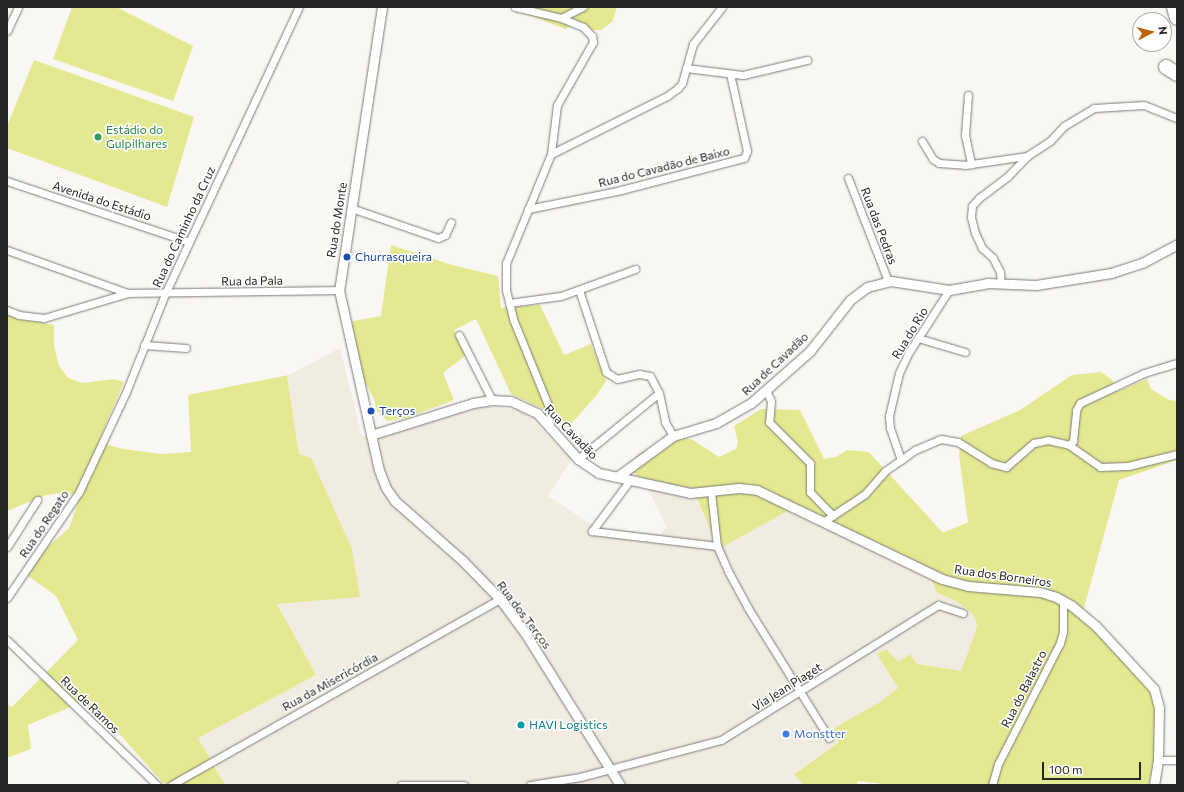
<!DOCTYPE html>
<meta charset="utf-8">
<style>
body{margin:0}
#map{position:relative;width:1184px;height:792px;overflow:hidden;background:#f9f7f3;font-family:Commissioner,sans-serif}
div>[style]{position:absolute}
.built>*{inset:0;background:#f1ece1}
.green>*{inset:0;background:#e3e990}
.roads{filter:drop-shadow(0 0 1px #7c7a76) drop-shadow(0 0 1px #7c7a76)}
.minor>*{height:7px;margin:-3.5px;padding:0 3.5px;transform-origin:3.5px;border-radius:3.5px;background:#fff}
.tertiary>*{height:9px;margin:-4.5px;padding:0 4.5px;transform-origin:4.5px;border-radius:4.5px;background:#fff}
.motorway>*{height:14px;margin:-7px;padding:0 7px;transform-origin:7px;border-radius:7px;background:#fff}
.dots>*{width:11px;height:11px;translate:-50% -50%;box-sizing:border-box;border:2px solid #fff;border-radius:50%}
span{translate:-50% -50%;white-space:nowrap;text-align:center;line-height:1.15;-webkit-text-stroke:3px #fff;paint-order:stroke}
.leisure-label{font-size:12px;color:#27864d}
.left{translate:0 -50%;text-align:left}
.street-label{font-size:12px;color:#262624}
.transit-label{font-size:12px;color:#164399}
.culture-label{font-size:12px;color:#0d838f}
.shop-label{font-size:12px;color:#366cbe}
.frame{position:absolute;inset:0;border:8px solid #262624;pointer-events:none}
.north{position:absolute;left:1132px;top:12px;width:40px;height:40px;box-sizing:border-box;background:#fff;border:1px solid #a8a8a7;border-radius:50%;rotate:83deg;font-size:11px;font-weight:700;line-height:16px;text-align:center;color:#262624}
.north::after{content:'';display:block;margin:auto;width:14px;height:18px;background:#bc6104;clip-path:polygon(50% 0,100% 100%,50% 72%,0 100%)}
.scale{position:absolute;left:1042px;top:762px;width:99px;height:18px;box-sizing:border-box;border:2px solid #262624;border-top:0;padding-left:5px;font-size:12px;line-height:14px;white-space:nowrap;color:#262624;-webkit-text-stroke:3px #fff;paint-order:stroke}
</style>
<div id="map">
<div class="built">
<div style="clip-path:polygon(340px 348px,362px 437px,382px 428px,384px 435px,484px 406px,518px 410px,530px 417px,571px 460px,548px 496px,589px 523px,603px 528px,661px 535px,666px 526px,647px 487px,696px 496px,771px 519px,796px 506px,928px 569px,937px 593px,956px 601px,973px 613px,977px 625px,975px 633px,961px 671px,917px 664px,898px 688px,880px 702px,831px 731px,838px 743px,794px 773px,803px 785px,225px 785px,198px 738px,316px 675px,277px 604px,360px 597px,352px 549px,299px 454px,287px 376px)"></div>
</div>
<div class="green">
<div style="clip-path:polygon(72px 7px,116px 7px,193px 46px,173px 101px,53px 59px)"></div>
<div style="clip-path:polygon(508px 7px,617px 7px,612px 22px,601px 30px,590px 30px,578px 23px,565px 29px)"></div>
<div style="clip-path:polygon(34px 60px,194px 117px,167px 207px,7px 148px,7px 126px)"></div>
<div style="clip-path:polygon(391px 245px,452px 265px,498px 276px,501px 308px,540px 305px,564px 355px,591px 344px,606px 381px,596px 396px,568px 427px,541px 408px,511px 394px,476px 319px,454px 330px,466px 355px,443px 373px,454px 400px,406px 418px,387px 421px,377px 411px,374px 399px,363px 378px,348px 322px,381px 316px)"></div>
<div style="clip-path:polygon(7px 313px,19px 319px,54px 325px,54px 346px,59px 366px,68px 378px,82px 383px,114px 379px,124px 382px,100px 438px,108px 445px,123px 449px,161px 454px,191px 452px,188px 395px,289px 375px,287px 376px,299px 454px,311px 458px,352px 549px,360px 597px,277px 604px,316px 675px,198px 738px,225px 785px,165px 785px,113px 727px,80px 703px,28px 725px,31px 749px,7px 758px,7px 704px,12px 707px,78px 640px,56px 596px,21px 571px,69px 528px,79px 500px,68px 492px,46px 495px,7px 511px)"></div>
<div style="clip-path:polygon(1101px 372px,1112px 380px,1118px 391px,1147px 379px,1151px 389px,1169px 400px,1177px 401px,1177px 460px,1119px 480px,1082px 615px,1149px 688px,1155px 710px,1157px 745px,1149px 785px,892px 785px,858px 781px,856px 785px,803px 785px,794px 774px,838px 743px,831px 730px,880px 702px,898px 688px,877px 654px,886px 649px,898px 662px,910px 654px,917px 664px,961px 671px,975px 633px,977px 625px,973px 614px,956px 601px,937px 593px,927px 569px,796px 506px,719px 549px,696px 496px,641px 479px,632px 471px,630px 462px,641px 452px,677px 437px,693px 440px,719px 457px,736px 449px,738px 442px,734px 426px,761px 409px,800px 410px,824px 459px,836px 457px,847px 450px,869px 452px,943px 533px,968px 522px,959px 455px,961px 436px,1020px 410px,1072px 375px)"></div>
</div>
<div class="roads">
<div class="minor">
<div style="left:515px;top:7px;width:47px;rotate:13.4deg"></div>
<div style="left:561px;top:18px;width:24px;rotate:22deg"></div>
<div style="left:583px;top:27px;width:13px;rotate:45deg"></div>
<div style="left:592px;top:36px;width:6px;rotate:81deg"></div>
<div style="left:593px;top:42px;width:73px;rotate:119.7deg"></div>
<div style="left:557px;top:105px;width:49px;rotate:97deg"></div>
<div style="left:551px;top:154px;width:118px;rotate:112.4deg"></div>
<div style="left:506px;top:263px;width:27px;rotate:90deg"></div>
<div style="left:506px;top:290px;width:30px;rotate:76deg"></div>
<div style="left:513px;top:319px;width:95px;rotate:67.8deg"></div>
<div style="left:549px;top:407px;width:18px;rotate:87deg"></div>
<div style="left:561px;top:18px;width:25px;rotate:-27deg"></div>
<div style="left:7px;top:31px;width:26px;rotate:-65deg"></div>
<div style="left:686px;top:68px;width:57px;rotate:7deg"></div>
<div style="left:743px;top:75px;width:66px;rotate:-13.2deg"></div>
<div style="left:968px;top:95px;width:40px;rotate:94.3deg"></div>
<div style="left:965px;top:135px;width:30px;rotate:78deg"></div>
<div style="left:922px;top:141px;width:21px;rotate:59deg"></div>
<div style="left:933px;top:159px;width:7px;rotate:34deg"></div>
<div style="left:939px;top:163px;width:26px;rotate:4deg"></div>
<div style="left:965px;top:165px;width:63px;rotate:-8.3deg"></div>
<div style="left:551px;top:154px;width:130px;rotate:-26.6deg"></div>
<div style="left:667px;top:96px;width:14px;rotate:-36deg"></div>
<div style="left:678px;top:88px;width:6px;rotate:-51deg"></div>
<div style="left:682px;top:83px;width:41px;rotate:-74.2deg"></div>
<div style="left:693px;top:44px;width:47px;rotate:-51.9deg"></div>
<div style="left:848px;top:178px;width:110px;rotate:68.8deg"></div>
<div style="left:7px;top:181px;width:192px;rotate:18.5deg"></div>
<div style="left:351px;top:208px;width:92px;rotate:19deg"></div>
<div style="left:438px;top:238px;width:8px;rotate:-23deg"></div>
<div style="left:445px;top:235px;width:14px;rotate:-65deg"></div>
<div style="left:528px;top:209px;width:95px;rotate:-11.5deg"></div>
<div style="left:621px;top:190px;width:127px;rotate:-14.6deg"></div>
<div style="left:744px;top:158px;width:8px;rotate:-67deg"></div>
<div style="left:747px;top:151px;width:79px;rotate:-102.4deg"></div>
<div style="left:7px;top:250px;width:128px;rotate:19.6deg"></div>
<div style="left:1001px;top:284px;width:12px;rotate:-95deg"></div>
<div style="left:1000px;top:272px;width:16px;rotate:-117deg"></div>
<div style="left:993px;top:258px;width:15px;rotate:-138deg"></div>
<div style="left:982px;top:248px;width:17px;rotate:-115deg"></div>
<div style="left:975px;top:233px;width:16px;rotate:-104deg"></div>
<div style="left:971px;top:217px;width:11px;rotate:-85deg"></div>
<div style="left:972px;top:206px;width:11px;rotate:-49deg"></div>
<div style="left:979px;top:198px;width:36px;rotate:-37deg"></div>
<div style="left:1008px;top:176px;width:28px;rotate:-46deg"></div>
<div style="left:1027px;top:156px;width:27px;rotate:-33deg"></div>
<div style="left:1050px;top:141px;width:21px;rotate:-47deg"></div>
<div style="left:1064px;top:126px;width:35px;rotate:-31deg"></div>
<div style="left:1094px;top:108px;width:50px;rotate:-3.4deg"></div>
<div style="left:1144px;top:105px;width:35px;rotate:22deg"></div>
<div style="left:579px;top:290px;width:86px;rotate:71.8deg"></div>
<div style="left:606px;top:372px;width:13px;rotate:32deg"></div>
<div style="left:617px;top:379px;width:23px;rotate:-13deg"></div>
<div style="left:639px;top:374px;width:11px;rotate:10deg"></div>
<div style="left:650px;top:376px;width:19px;rotate:62deg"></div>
<div style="left:659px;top:393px;width:30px;rotate:78deg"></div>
<div style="left:665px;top:422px;width:16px;rotate:60deg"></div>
<div style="left:509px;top:303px;width:52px;rotate:-7.7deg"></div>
<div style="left:561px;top:296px;width:79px;rotate:-20deg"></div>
<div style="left:7px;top:310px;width:13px;rotate:23deg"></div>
<div style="left:19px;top:315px;width:25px;rotate:7deg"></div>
<div style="left:44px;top:318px;width:88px;rotate:-16.6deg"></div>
<div style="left:128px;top:293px;width:211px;rotate:-0.8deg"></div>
<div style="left:459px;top:335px;width:73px;rotate:63.1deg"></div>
<div style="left:918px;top:338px;width:49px;rotate:16.6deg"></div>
<div style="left:144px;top:345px;width:42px;rotate:4.1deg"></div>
<div style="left:766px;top:390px;width:12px;rotate:66deg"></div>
<div style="left:771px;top:401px;width:21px;rotate:95deg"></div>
<div style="left:769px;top:422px;width:58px;rotate:45deg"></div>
<div style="left:810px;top:463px;width:29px;rotate:90deg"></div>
<div style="left:810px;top:492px;width:33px;rotate:46deg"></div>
<div style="left:1069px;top:445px;width:6px;rotate:-45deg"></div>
<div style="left:1073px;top:441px;width:31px;rotate:-84deg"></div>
<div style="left:1076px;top:410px;width:8px;rotate:-60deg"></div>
<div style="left:1080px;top:403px;width:71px;rotate:-25.1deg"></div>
<div style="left:1144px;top:373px;width:34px;rotate:-17deg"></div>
<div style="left:578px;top:459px;width:104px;rotate:-39.2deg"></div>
<div style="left:901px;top:460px;width:34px;rotate:-109deg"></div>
<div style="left:890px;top:428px;width:12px;rotate:-95deg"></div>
<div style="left:889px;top:416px;width:44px;rotate:-76.9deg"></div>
<div style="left:899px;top:373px;width:23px;rotate:-65deg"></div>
<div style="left:909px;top:352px;width:74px;rotate:-57.2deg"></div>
<div style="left:630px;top:480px;width:64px;rotate:126.7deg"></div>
<div style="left:592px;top:531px;width:126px;rotate:6.8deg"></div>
<div style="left:711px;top:492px;width:54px;rotate:83.7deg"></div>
<div style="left:717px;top:546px;width:27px;rotate:66deg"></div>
<div style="left:728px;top:571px;width:42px;rotate:61.6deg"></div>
<div style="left:748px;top:608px;width:153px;rotate:58.1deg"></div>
<div style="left:823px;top:522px;width:50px;rotate:-33.7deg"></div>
<div style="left:865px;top:494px;width:30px;rotate:-49deg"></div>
<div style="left:885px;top:471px;width:19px;rotate:-35deg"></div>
<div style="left:901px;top:460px;width:17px;rotate:-36deg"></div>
<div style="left:915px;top:450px;width:28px;rotate:-23deg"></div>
<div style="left:941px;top:439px;width:17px;rotate:10deg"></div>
<div style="left:958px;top:442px;width:39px;rotate:32deg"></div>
<div style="left:991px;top:463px;width:16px;rotate:15deg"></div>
<div style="left:1006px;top:467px;width:37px;rotate:-41deg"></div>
<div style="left:1034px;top:443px;width:14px;rotate:-12deg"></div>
<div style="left:1048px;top:440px;width:22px;rotate:13deg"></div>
<div style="left:1069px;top:445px;width:38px;rotate:35deg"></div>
<div style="left:1100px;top:467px;width:28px;rotate:-2deg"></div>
<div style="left:1128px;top:466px;width:50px;rotate:-13.8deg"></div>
<div style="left:7px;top:547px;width:56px;rotate:-57.4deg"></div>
<div style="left:7px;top:598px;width:128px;rotate:-55.8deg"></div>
<div style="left:79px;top:492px;width:110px;rotate:-64.8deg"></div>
<div style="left:126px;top:392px;width:105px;rotate:-68.3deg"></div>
<div style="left:165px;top:294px;width:317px;rotate:-65deg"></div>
<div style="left:7px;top:640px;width:209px;rotate:44deg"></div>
<div style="left:1158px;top:760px;width:19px"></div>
<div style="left:171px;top:785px;width:378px;rotate:-29.5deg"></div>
<div style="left:401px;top:785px;width:63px"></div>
<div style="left:530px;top:785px;width:51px;rotate:-9.1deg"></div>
<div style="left:580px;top:777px;width:146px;rotate:-14.7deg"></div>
<div style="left:721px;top:740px;width:256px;rotate:-31.9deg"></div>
<div style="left:938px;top:605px;width:26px;rotate:18deg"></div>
<div style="left:992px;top:785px;width:22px;rotate:-74deg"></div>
<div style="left:998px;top:764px;width:136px;rotate:-62.9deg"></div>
<div style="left:1060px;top:643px;width:11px;rotate:-75deg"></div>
<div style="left:1063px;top:632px;width:32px;rotate:-90deg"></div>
</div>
<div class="tertiary">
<div style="left:382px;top:7px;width:286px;rotate:98.6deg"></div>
<div style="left:339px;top:290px;width:184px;rotate:77.5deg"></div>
<div style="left:379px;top:470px;width:19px;rotate:69deg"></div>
<div style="left:386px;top:488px;width:16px;rotate:55deg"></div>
<div style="left:395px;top:501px;width:89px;rotate:41.4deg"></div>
<div style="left:462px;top:560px;width:54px;rotate:45.7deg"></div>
<div style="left:500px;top:599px;width:42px;rotate:53.7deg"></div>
<div style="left:525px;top:633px;width:179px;rotate:58deg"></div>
<div style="left:371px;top:435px;width:107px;rotate:-17.4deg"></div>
<div style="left:473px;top:403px;width:19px;rotate:-9deg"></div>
<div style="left:492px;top:400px;width:19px;rotate:3deg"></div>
<div style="left:511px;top:401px;width:29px;rotate:25deg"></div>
<div style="left:537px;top:413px;width:62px;rotate:48.3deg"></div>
<div style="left:578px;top:459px;width:25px;rotate:34deg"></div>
<div style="left:599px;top:473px;width:93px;rotate:12.4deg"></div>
<div style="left:690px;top:493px;width:49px;rotate:-5.8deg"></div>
<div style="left:739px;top:488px;width:18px;rotate:6deg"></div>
<div style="left:757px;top:490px;width:205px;rotate:25.7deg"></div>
<div style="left:942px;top:579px;width:27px;rotate:15deg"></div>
<div style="left:968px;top:586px;width:72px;rotate:4.8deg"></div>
<div style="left:1040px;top:592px;width:17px;rotate:17deg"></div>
<div style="left:1056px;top:597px;width:18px;rotate:29deg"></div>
<div style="left:1072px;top:606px;width:31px;rotate:40deg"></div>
<div style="left:1096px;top:626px;width:86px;rotate:47.4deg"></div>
<div style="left:1154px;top:689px;width:20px;rotate:75deg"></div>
<div style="left:1159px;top:708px;width:52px;rotate:91.1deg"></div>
<div style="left:1158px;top:760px;width:25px;rotate:99deg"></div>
<div style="left:617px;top:477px;width:69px;rotate:-36.2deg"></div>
<div style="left:673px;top:436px;width:45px;rotate:-16.8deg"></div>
<div style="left:716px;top:423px;width:40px;rotate:-29.7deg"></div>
<div style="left:751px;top:403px;width:79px;rotate:-41.4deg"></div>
<div style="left:810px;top:351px;width:65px;rotate:-51.9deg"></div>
<div style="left:850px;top:300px;width:21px;rotate:-37deg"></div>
<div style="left:867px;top:287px;width:25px;rotate:-14deg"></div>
<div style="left:891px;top:281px;width:59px;rotate:8.8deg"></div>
<div style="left:949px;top:290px;width:39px;rotate:-10deg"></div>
<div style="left:987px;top:283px;width:49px;rotate:2.3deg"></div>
<div style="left:1036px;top:285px;width:76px;rotate:-9.1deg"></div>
<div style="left:1111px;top:273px;width:33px;rotate:-18deg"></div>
<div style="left:1142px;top:263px;width:40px;rotate:-28deg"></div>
</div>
<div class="motorway">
<div style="left:1174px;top:7px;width:11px;rotate:75deg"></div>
<div style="left:1166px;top:67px;width:13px;rotate:32deg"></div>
</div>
</div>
<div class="dots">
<div style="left:98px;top:137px;background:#2e9e5b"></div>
<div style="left:347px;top:257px;background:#1a4fb4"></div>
<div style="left:371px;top:411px;background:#1a4fb4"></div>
<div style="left:521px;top:725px;background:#0f9aa8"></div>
<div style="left:786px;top:734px;background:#3f7fe0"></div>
</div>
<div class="leisure-label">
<span class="left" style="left:106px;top:137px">Estádio do<br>Gulpilhares</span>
</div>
<div class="street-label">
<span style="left:664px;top:167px;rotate:-14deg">Rua do Cavadão de Baixo</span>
<span style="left:102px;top:201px;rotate:18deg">Avenida do Estádio</span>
<span style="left:337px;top:220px;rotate:-81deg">Rua do Monte</span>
<span style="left:879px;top:226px;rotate:69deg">Rua das Pedras</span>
<span style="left:184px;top:227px;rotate:-65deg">Rua do Caminho da Cruz</span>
<span style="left:252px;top:281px;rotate:-1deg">Rua da Pala</span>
<span style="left:910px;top:333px;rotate:-59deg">Rua do Rio</span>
<span style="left:775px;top:364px;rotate:-43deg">Rua de Cavadão</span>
<span style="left:571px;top:432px;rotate:46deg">Rua Cavadão</span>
<span style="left:44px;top:524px;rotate:-56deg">Rua do Regato</span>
<span style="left:1003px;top:576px;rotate:8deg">Rua dos Borneiros</span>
<span style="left:524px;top:615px;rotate:53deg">Rua dos Terços</span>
<span style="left:330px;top:682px;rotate:-29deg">Rua da Misericórdia</span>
<span style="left:787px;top:687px;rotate:-32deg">Via Jean Piaget</span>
<span style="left:1024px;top:689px;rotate:-63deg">Rua do Balastro</span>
<span style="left:90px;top:705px;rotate:44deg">Rua de Ramos</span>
</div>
<div class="transit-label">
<span class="left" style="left:355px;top:257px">Churrasqueira</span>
<span class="left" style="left:379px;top:411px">Terços</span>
</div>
<div class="culture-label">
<span class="left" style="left:529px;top:725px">HAVI Logistics</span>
</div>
<div class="shop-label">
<span class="left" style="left:794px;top:734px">Monstter</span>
</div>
<div class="frame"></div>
<div class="north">N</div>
<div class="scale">100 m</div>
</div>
